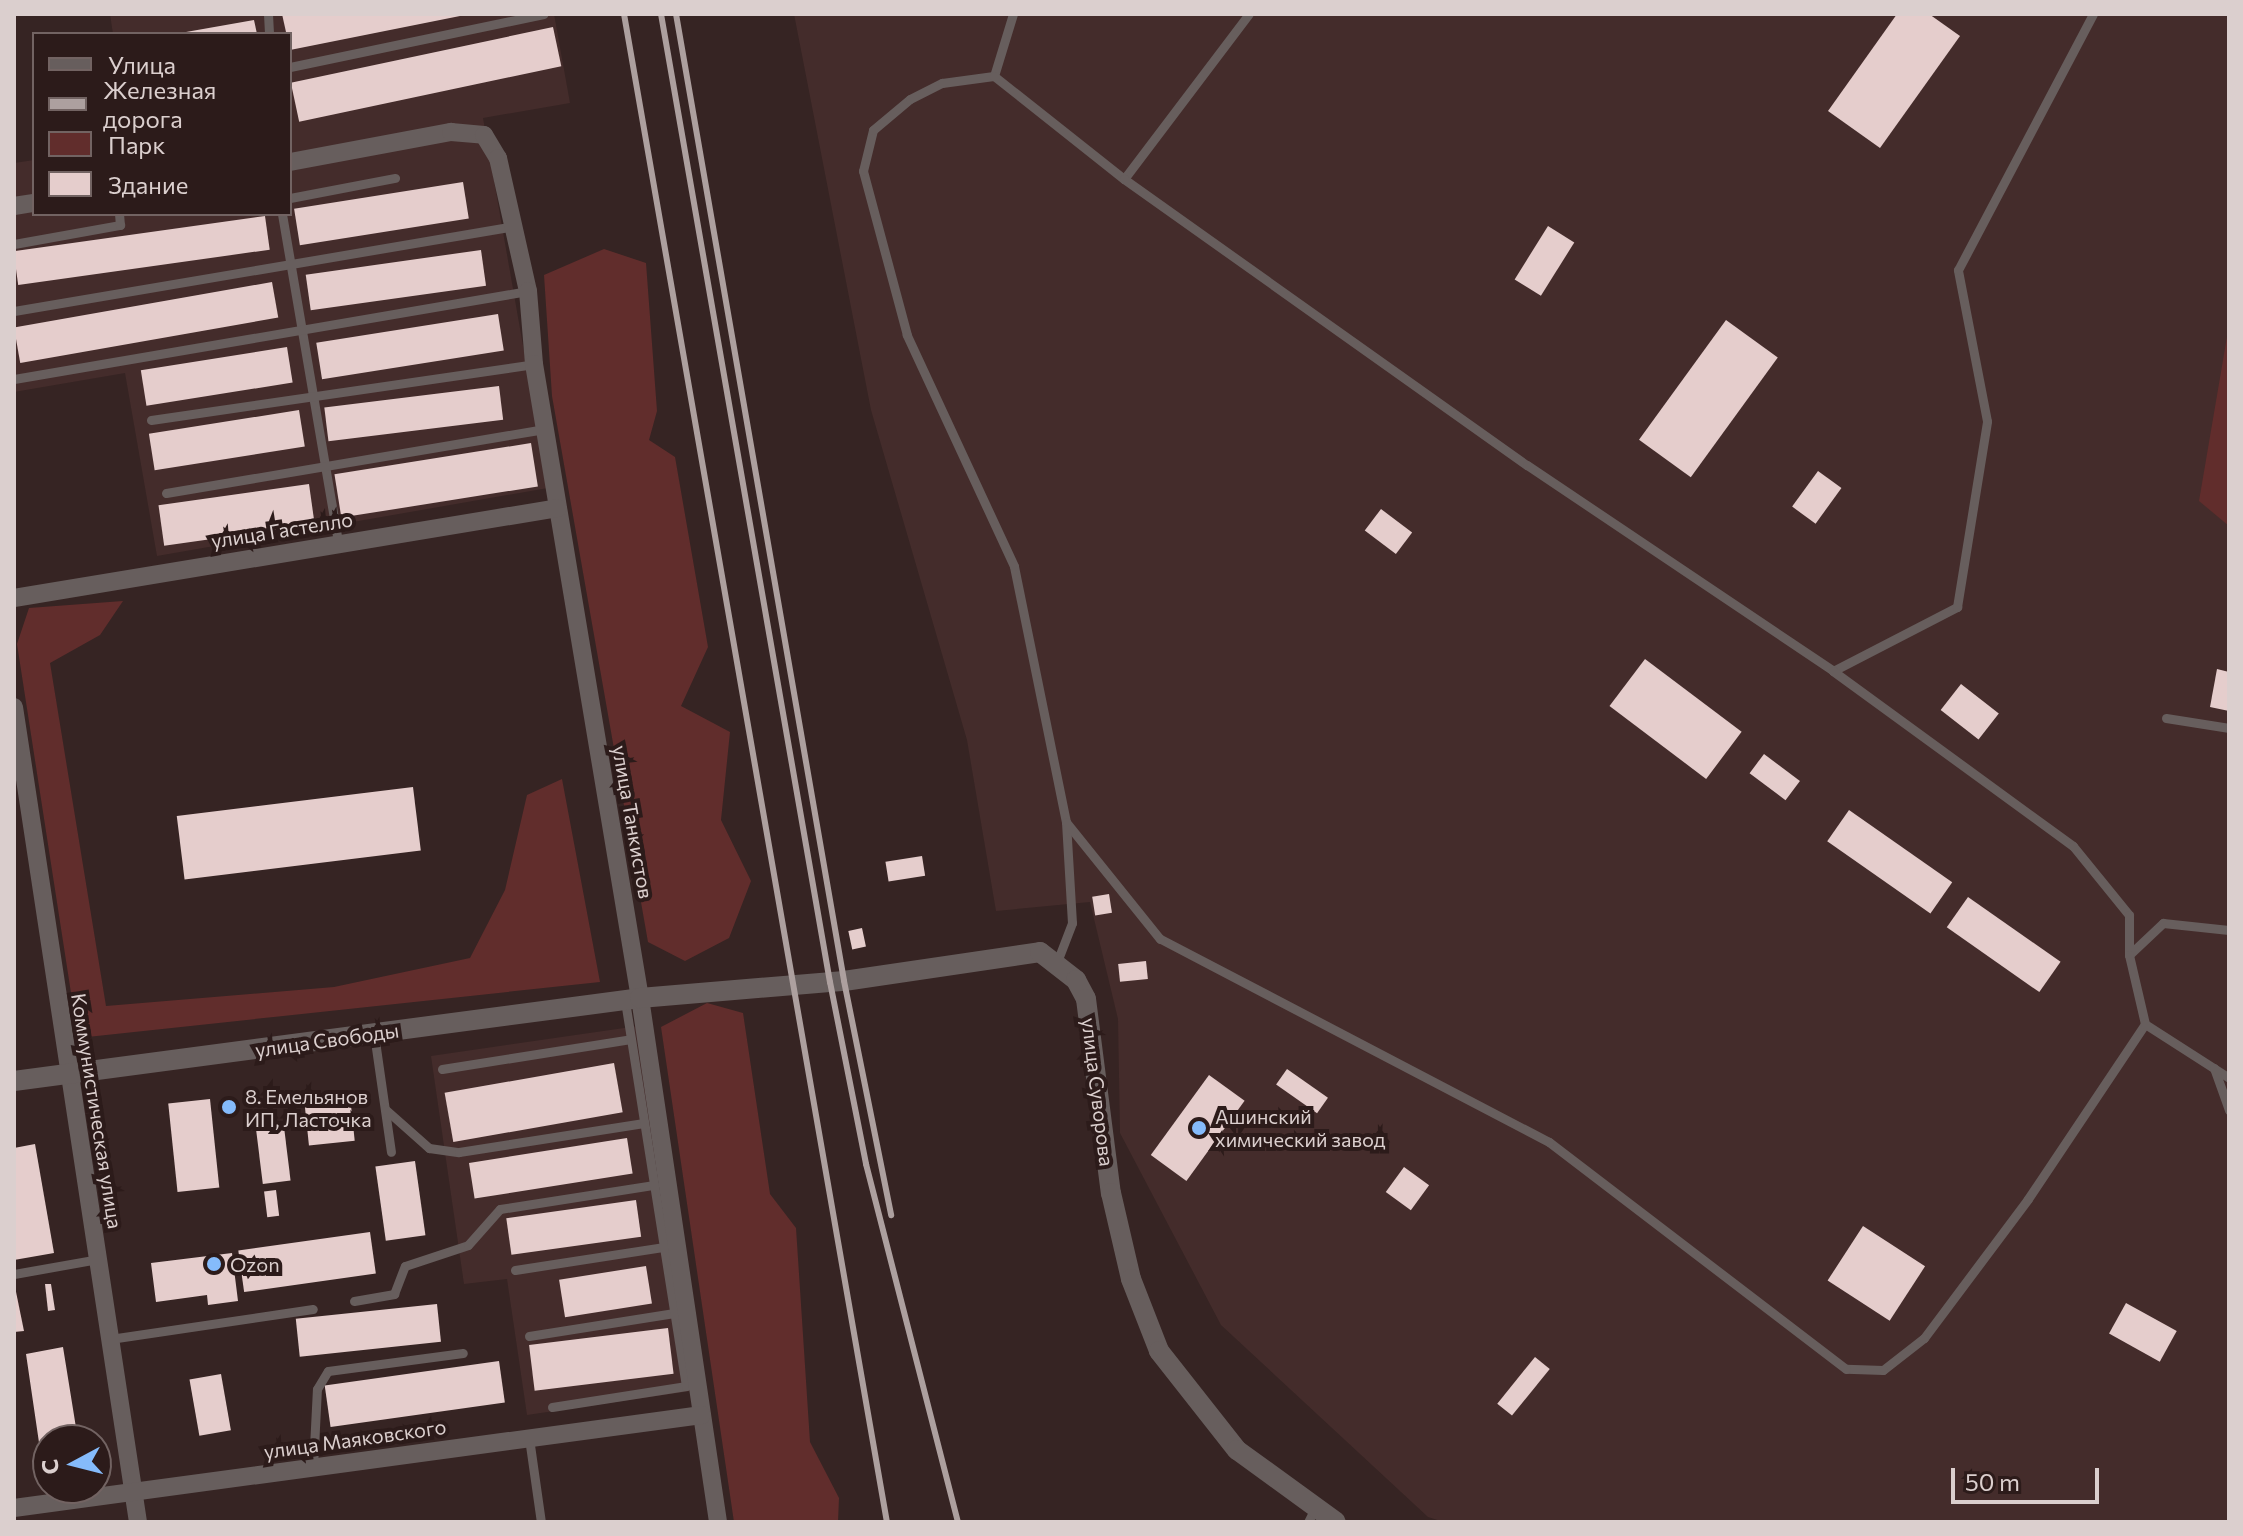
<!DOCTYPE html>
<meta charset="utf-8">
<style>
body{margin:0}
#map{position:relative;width:2243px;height:1536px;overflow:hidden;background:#362423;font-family:Commissioner,sans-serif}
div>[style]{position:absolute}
.built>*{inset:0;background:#442c2b}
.green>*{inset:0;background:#612d2c}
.building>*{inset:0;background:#e5cdcc;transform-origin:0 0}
.service>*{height:9px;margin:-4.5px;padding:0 4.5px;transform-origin:4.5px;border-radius:4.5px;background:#675e5d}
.minor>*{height:18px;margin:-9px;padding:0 9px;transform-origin:9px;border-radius:9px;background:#675e5d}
.tertiary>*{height:20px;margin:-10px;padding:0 10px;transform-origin:10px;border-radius:10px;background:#675e5d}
.rail>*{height:6px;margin:-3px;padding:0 3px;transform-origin:3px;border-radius:3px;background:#ada09f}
.dots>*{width:22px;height:22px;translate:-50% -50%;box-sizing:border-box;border:4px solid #2c1b1a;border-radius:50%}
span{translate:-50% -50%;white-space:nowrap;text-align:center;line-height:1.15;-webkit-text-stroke:8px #2c1b1a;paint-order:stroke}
.street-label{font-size:20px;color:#dbcfce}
.poi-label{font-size:20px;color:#dbcfce}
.left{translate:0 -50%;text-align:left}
.frame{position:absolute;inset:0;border:16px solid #dbcfce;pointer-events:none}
.legend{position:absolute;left:32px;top:32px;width:260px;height:184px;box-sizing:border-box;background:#2c1b1a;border:2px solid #726362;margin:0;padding:10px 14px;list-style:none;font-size:24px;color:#dbcfce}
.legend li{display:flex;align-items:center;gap:16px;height:40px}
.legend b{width:40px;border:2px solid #726362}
.north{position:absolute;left:32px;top:1424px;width:80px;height:80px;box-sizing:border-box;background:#2c1b1a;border:2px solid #726362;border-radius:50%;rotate:263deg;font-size:22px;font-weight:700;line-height:32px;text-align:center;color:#dbcfce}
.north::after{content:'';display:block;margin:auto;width:28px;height:36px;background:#85bbfb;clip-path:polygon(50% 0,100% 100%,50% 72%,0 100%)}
.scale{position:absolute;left:1951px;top:1468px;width:148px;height:36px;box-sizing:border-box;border:4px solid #dbcfce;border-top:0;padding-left:10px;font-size:24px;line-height:28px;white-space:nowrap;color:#dbcfce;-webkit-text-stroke:6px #2c1b1a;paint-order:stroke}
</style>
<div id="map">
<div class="built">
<div style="clip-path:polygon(110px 14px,554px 14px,570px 103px,483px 118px,548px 488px,157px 556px,125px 373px,14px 392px,14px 163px,34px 160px,34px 214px,290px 214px,290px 34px,113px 34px)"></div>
<div style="clip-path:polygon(794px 14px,2229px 14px,2229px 1522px,1444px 1522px,1428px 1517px,1221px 1325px,1120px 1133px,1118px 1019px,1090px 902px,996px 911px,967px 740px,871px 410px)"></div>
<div style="clip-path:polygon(638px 1026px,691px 1391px,527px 1415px,507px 1279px,464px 1284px,431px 1056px)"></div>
</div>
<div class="green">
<div style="clip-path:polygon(604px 249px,646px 263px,657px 411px,649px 440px,675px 457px,708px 647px,681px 706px,730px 732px,721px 820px,751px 881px,729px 938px,685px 961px,648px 942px,552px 396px,544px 275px)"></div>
<div style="clip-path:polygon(2229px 325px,2229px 526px,2199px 501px)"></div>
<div style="clip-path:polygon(123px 601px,100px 635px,50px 663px,106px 1006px,334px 987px,470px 958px,505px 890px,527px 795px,562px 779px,600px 982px,78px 1038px,17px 644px,29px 608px)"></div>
<div style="clip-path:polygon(707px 1003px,743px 1013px,770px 1194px,796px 1228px,810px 1442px,839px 1498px,838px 1522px,734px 1522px,661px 1027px)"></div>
</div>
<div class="building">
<div style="clip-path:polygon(282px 14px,465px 14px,465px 15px,290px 50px)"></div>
<div style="clip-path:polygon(1897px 14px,1929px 14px,1960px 36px,1880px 148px,1828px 111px)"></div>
<div style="clip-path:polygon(254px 20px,257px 34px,186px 34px,186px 32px)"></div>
<div style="left:553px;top:27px;width:40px;height:268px;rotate:78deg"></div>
<div style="left:463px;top:182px;width:37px;height:171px;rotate:81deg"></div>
<div style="left:265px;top:216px;width:34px;height:254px;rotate:82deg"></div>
<div style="left:1548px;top:226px;width:31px;height:63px;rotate:32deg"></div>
<div style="left:481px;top:250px;width:36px;height:177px;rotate:82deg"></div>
<div style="left:272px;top:282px;width:36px;height:262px;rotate:80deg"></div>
<div style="left:498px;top:314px;width:37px;height:184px;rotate:81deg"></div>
<div style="left:1726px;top:320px;width:64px;height:148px;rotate:36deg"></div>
<div style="left:287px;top:347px;width:36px;height:148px;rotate:81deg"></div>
<div style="left:499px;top:386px;width:34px;height:176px;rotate:83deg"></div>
<div style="left:299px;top:410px;width:37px;height:152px;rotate:81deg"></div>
<div style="left:531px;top:443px;width:44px;height:199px;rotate:81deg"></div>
<div style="left:1818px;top:471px;width:29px;height:44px;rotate:36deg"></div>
<div style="left:309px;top:484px;width:41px;height:152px;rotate:82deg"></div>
<div style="left:1381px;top:509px;width:39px;height:27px;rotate:37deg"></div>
<div style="left:1645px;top:659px;width:121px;height:59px;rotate:37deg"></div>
<div style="clip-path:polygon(2217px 669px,2229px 672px,2229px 711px,2210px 707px)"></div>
<div style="left:1961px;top:684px;width:48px;height:33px;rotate:38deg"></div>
<div style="left:1764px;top:754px;width:45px;height:24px;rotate:37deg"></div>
<div style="left:413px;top:787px;width:64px;height:238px;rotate:83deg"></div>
<div style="left:1849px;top:810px;width:126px;height:38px;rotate:35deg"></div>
<div style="left:922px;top:856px;width:20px;height:37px;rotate:81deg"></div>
<div style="left:1109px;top:894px;width:19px;height:17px;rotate:81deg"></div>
<div style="left:1968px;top:897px;width:113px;height:37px;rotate:35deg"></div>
<div style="left:862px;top:928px;width:19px;height:14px;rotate:78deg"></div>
<div style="left:1146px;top:961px;width:18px;height:28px;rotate:84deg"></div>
<div style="left:614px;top:1063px;width:50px;height:172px;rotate:80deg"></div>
<div style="left:1287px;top:1069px;width:50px;height:19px;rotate:35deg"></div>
<div style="left:1209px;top:1075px;width:44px;height:99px;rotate:36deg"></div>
<div style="left:350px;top:1096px;width:45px;height:46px;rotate:84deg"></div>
<div style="left:210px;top:1099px;width:89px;height:42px;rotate:84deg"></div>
<div style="left:284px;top:1127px;width:54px;height:28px;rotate:83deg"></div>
<div style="left:627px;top:1138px;width:36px;height:160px;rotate:81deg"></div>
<div style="clip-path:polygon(35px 1144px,54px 1253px,14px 1260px,14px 1148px)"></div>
<div style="left:415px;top:1161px;width:75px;height:40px;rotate:82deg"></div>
<div style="left:1404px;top:1167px;width:31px;height:31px;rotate:36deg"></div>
<div style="left:276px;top:1190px;width:26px;height:12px;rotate:83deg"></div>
<div style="left:636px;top:1200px;width:37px;height:131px;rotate:82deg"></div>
<div style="left:1863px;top:1226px;width:74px;height:65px;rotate:33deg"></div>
<div style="left:370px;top:1232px;width:42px;height:133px;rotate:82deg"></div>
<div style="clip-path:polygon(232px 1253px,238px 1301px,208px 1305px,207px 1295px,156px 1302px,151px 1263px)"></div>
<div style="left:646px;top:1266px;width:38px;height:88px;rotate:81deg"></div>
<div style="clip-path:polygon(14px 1282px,24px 1331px,14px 1332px)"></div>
<div style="clip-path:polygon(45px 1284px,51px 1284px,55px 1310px,48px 1311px)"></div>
<div style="left:2126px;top:1303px;width:58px;height:35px;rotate:29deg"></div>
<div style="left:437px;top:1304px;width:38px;height:142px;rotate:84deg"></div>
<div style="left:668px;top:1328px;width:46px;height:140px;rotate:83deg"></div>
<div style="clip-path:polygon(63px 1347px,78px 1440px,48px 1440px,48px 1462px,42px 1463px,26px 1354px)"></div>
<div style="left:1535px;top:1357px;width:19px;height:60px;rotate:39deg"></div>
<div style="left:499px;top:1361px;width:42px;height:176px;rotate:82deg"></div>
<div style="left:221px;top:1374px;width:57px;height:32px;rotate:80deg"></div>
</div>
<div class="service">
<div style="left:268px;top:14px;width:20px;rotate:87deg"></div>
<div style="left:290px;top:67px;width:259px;rotate:-11.8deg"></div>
<div style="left:994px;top:76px;width:65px;rotate:-73deg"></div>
<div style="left:1124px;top:179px;width:207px;rotate:-52.9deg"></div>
<div style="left:290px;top:198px;width:107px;rotate:-10.8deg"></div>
<div style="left:282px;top:214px;width:334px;rotate:80.3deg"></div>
<div style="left:14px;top:244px;width:108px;rotate:-10.2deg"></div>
<div style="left:120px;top:225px;width:11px;rotate:-95deg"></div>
<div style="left:14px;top:311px;width:508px;rotate:-9.63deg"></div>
<div style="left:14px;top:379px;width:521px;rotate:-9.72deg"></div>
<div style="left:151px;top:420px;width:387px;rotate:-8.3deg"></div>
<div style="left:166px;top:493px;width:384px;rotate:-9.6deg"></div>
<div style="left:1833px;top:671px;width:140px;rotate:-27.3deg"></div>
<div style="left:1957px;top:607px;width:188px;rotate:-80.8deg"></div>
<div style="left:1987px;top:421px;width:154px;rotate:-100.9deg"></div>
<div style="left:1958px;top:270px;width:289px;rotate:-62.2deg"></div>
<div style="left:2166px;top:718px;width:64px;rotate:9deg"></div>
<div style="left:2129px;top:955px;width:47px;rotate:-43.3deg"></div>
<div style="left:2163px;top:923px;width:66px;rotate:6.1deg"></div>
<div style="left:1057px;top:962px;width:42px;rotate:-69deg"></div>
<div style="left:1072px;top:923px;width:101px;rotate:-93.4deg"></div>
<div style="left:1066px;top:822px;width:261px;rotate:-101.5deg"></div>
<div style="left:1014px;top:566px;width:255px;rotate:-114.9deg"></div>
<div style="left:907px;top:335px;width:170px;rotate:-105deg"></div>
<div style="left:863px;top:171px;width:42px;rotate:-76.3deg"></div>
<div style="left:873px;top:130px;width:48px;rotate:-40deg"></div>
<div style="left:910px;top:99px;width:36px;rotate:-27deg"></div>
<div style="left:942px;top:83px;width:52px;rotate:-7.7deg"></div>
<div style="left:994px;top:76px;width:166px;rotate:38.4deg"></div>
<div style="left:1124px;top:179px;width:494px;rotate:35.4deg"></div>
<div style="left:1527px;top:465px;width:369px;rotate:33.9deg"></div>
<div style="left:1833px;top:671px;width:297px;rotate:36.1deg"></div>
<div style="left:2073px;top:846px;width:89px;rotate:50.9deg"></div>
<div style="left:2129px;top:915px;width:40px;rotate:90deg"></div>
<div style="left:2129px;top:955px;width:71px;rotate:76.9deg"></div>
<div style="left:2145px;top:1024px;width:211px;rotate:123.8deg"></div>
<div style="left:2028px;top:1199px;width:174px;rotate:126.8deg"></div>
<div style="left:1924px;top:1338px;width:52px;rotate:142deg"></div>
<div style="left:1883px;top:1370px;width:37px;rotate:-178deg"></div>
<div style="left:1846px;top:1369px;width:374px;rotate:-142.6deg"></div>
<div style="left:1549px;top:1142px;width:439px;rotate:-152.4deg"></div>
<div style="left:1160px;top:939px;width:150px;rotate:-128.8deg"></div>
<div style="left:2145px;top:1024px;width:100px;rotate:32.7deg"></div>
<div style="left:374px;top:1034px;width:119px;rotate:81.8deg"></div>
<div style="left:2214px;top:1068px;width:45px;rotate:70.3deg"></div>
<div style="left:442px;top:1069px;width:191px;rotate:-9deg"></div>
<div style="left:385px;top:1109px;width:59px;rotate:41.6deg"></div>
<div style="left:429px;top:1148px;width:30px;rotate:8deg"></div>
<div style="left:459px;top:1152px;width:187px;rotate:-8.9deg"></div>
<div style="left:515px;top:1270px;width:151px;rotate:-8.8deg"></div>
<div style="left:14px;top:1274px;width:85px;rotate:-10.1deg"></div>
<div style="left:354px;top:1301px;width:41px;rotate:-9.9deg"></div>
<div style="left:394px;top:1294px;width:30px;rotate:-69deg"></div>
<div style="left:405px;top:1266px;width:66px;rotate:-18.4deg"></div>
<div style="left:468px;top:1245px;width:48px;rotate:-48.4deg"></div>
<div style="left:500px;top:1209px;width:156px;rotate:-8.9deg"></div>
<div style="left:529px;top:1336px;width:147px;rotate:-9deg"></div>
<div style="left:110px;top:1339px;width:205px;rotate:-8.4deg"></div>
<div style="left:552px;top:1407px;width:136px;rotate:-8.9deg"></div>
<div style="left:686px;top:1386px;width:390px;rotate:-99deg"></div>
<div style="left:529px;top:1438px;width:85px;rotate:81.9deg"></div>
<div style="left:313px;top:1467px;width:78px;rotate:-87.1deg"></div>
<div style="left:317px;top:1389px;width:21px;rotate:-59deg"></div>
<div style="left:328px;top:1371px;width:136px;rotate:-7.6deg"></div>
<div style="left:1308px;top:1522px;width:13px;rotate:-63deg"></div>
</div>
<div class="minor">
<div style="left:290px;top:162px;width:164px;rotate:-10.6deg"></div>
<div style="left:451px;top:132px;width:33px;rotate:5deg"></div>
<div style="left:484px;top:135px;width:27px;rotate:59deg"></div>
<div style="left:498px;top:158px;width:136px;rotate:77.3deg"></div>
<div style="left:528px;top:291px;width:73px;rotate:85.3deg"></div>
<div style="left:534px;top:364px;width:643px;rotate:80.51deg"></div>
<div style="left:640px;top:998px;width:530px;rotate:81.53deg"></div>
<div style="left:14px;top:206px;width:20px;rotate:-9deg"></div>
<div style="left:14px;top:598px;width:551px;rotate:-9.39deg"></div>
<div style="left:14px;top:707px;width:824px;rotate:81.35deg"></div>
<div style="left:14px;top:1508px;width:694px;rotate:-7.7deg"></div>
</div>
<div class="tertiary">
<div style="left:14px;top:1081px;width:631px;rotate:-7.55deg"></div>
<div style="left:640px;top:998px;width:205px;rotate:-4.8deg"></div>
<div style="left:844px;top:981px;width:198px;rotate:-8.4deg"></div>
<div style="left:1040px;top:952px;width:46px;rotate:37.9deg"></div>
<div style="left:1076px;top:980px;width:21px;rotate:62deg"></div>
<div style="left:1086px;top:999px;width:196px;rotate:82.7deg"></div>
<div style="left:1111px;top:1193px;width:88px;rotate:76.9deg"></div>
<div style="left:1131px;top:1279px;width:77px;rotate:68.7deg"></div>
<div style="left:1159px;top:1351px;width:126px;rotate:51.8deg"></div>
<div style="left:1237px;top:1450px;width:122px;rotate:36deg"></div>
</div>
<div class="rail">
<div style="left:624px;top:14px;width:1531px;rotate:80.11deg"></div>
<div style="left:661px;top:14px;width:983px;rotate:80.1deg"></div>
<div style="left:830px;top:982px;width:186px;rotate:78.8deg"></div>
<div style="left:866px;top:1164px;width:370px;rotate:75.6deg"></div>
<div style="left:676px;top:14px;width:981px;rotate:80.14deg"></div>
<div style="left:844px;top:981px;width:239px;rotate:78.6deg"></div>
</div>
<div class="dots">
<div style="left:229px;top:1107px;background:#85bbfb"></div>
<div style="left:1199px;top:1128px;background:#85bbfb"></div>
<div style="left:214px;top:1264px;background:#85bbfb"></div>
</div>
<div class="street-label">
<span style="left:282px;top:530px;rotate:-9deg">улица Гастелло</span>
<span style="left:633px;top:822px;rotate:80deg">улица Танкистов</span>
<span style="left:327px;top:1040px;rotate:-8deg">улица Свободы</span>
<span style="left:1098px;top:1092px;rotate:83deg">улица Суворова</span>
<span style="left:97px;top:1111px;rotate:81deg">Коммунистическая улица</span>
<span style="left:355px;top:1439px;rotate:-8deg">улица Маяковского</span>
</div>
<div class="poi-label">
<span class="left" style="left:245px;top:1108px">8. Емельянов<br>ИП, Ласточка</span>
<span class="left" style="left:1215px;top:1128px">Ашинский<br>химический завод</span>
<span class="left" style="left:230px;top:1264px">Ozon</span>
</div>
<div class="frame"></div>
<ul class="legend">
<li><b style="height:10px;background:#675e5d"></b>Улица</li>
<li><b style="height:10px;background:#ada09f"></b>Железная дорога</li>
<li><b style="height:22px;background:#612d2c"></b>Парк</li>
<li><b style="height:22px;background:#e5cdcc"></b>Здание</li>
</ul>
<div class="north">С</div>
<div class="scale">50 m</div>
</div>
